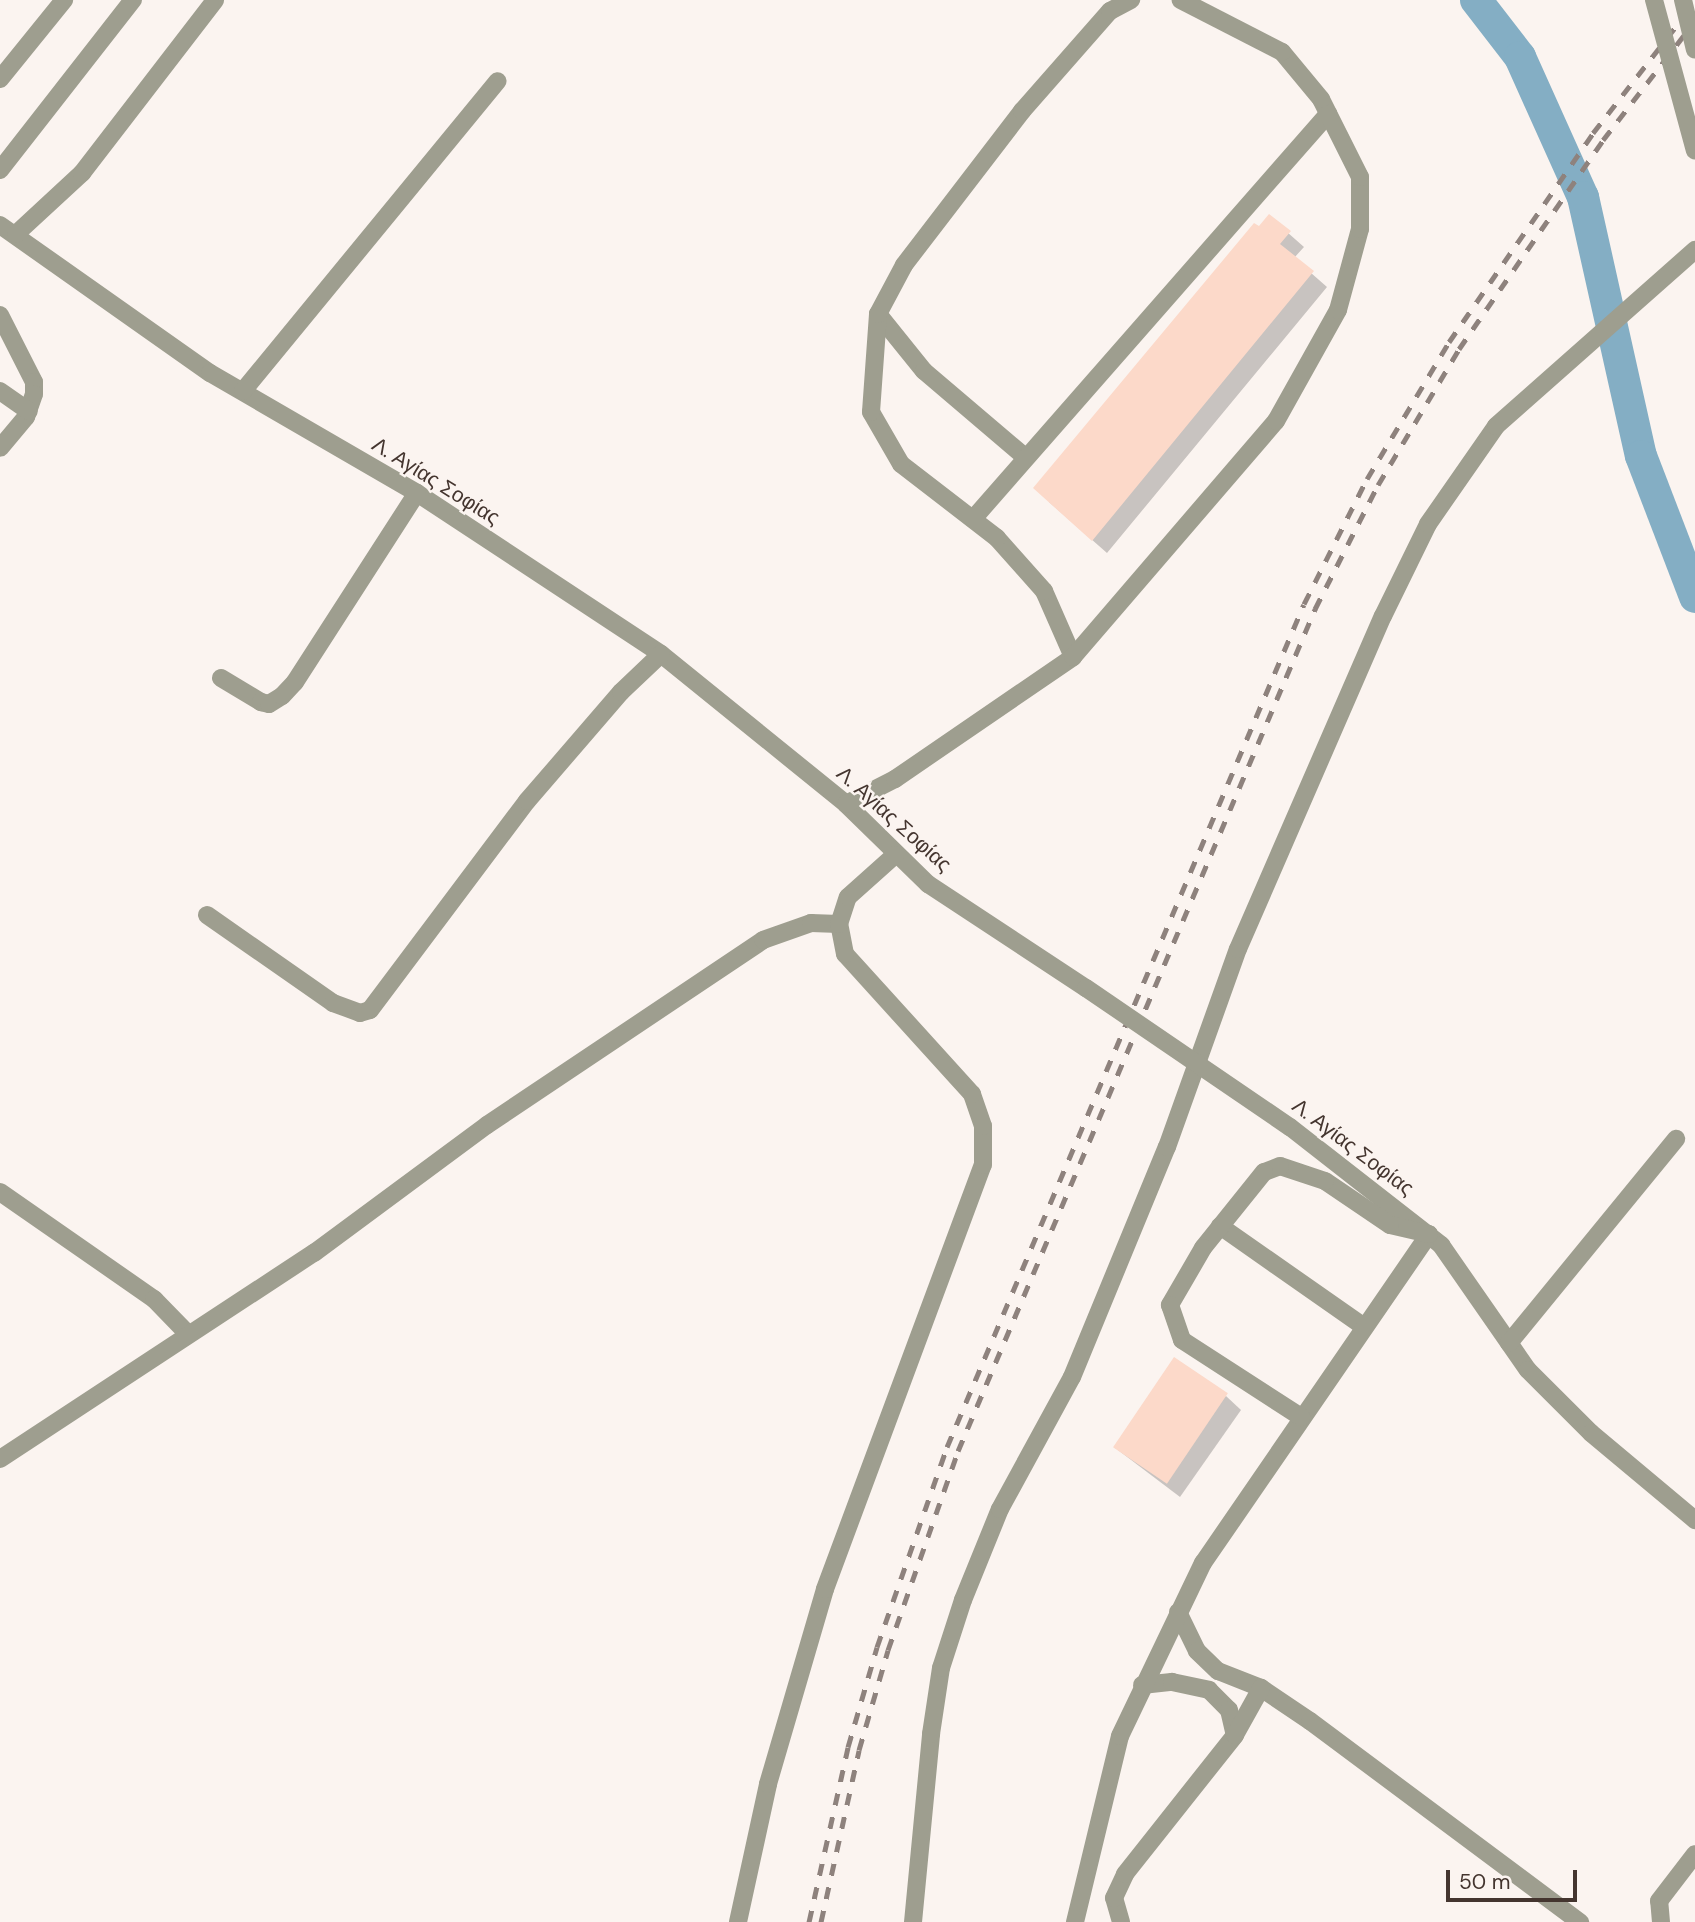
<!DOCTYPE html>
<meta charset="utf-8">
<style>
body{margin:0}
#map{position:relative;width:1695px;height:1922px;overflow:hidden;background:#fbf4f0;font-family:"DM Sans",sans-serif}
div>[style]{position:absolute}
.shadow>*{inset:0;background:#0003}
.river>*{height:32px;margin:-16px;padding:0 16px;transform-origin:16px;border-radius:16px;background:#84aec4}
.building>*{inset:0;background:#fcd9c9;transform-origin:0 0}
.minor>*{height:18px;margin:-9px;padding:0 9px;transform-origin:9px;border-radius:9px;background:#9e9e8f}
.rail>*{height:5px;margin-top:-2.5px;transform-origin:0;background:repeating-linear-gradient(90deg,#8e827d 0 12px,transparent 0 24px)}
.minor-bridge>*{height:18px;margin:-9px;padding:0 9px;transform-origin:9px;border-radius:9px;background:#9e9e8f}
span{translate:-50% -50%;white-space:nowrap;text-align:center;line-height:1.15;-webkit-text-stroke:5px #fbf4f0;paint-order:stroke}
.street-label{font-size:21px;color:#44352f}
.scale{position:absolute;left:1446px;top:1870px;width:131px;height:32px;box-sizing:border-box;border:4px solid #44352f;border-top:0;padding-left:9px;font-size:21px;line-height:24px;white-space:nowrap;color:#44352f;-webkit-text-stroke:5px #fbf4f0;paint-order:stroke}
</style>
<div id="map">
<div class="shadow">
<div style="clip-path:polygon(1269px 216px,1304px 247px,1294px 258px,1327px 287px,1107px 553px,1049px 502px)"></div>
<div style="clip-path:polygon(1226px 1396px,1241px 1410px,1180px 1497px,1114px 1447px)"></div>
</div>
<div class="river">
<div style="left:1476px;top:0;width:72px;rotate:52.3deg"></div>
<div style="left:1520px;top:57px;width:154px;rotate:65.8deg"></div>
<div style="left:1583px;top:197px;width:265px;rotate:77.4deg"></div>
<div style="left:1641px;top:456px;width:151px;rotate:69deg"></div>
</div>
<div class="building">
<div style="clip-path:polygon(1269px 214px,1291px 231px,1280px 244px,1314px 271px,1092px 541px,1033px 488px,1254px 223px,1259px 226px)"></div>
<div style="left:1174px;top:1357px;width:65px;height:109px;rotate:34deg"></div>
</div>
<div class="minor">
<div style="left:0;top:79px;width:102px;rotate:-51deg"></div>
<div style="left:0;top:170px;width:216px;rotate:-52deg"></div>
<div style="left:0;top:225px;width:257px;rotate:35.2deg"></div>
<div style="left:210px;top:373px;width:239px;rotate:30.1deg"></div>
<div style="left:417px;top:493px;width:292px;rotate:33.4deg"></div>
<div style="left:661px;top:654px;width:238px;rotate:39deg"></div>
<div style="left:846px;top:804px;width:115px;rotate:44.3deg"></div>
<div style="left:928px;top:884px;width:189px;rotate:33.4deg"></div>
<div style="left:16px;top:234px;width:90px;rotate:-42.7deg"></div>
<div style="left:82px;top:173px;width:218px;rotate:-52.4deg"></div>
<div style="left:878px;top:314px;width:73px;rotate:51.1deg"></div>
<div style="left:924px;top:371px;width:131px;rotate:40.4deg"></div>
<div style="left:0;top:315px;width:75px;rotate:63.1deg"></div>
<div style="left:34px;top:382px;width:12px;rotate:90deg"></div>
<div style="left:34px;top:394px;width:24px;rotate:109deg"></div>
<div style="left:26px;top:417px;width:40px;rotate:130deg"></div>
<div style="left:0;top:391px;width:35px;rotate:35deg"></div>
<div style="left:243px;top:391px;width:401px;rotate:-50.6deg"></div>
<div style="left:973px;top:519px;width:539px;rotate:-48.76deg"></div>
<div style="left:1073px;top:657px;width:72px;rotate:-113.7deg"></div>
<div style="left:1044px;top:591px;width:71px;rotate:-131.6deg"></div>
<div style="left:997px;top:538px;width:121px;rotate:-142.4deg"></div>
<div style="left:901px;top:464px;width:60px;rotate:-120deg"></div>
<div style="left:871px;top:412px;width:98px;rotate:-85.9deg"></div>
<div style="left:878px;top:314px;width:55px;rotate:-62deg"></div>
<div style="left:904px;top:265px;width:194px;rotate:-52.5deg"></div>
<div style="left:1022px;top:111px;width:133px;rotate:-48.7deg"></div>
<div style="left:1110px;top:11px;width:24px;rotate:-28deg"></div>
<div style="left:221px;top:678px;width:47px;rotate:31deg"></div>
<div style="left:261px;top:702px;width:8px;rotate:14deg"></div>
<div style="left:269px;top:704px;width:15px;rotate:-32deg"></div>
<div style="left:282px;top:696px;width:19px;rotate:-47deg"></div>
<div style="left:295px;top:682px;width:225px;rotate:-57.2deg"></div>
<div style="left:846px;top:804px;width:55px;rotate:-27deg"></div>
<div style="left:895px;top:779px;width:216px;rotate:-34.4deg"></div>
<div style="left:1073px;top:657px;width:311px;rotate:-49.3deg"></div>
<div style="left:1276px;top:421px;width:127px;rotate:-60.8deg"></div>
<div style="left:1338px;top:310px;width:84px;rotate:-74.8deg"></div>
<div style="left:1360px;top:229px;width:52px;rotate:-90deg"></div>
<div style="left:1360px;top:177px;width:87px;rotate:-116.6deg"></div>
<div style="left:1321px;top:99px;width:61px;rotate:-129.7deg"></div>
<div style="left:1282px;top:52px;width:114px;rotate:-152.8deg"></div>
<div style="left:207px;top:915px;width:154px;rotate:34.9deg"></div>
<div style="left:333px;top:1003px;width:29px;rotate:20deg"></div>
<div style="left:360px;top:1013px;width:10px;rotate:-17deg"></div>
<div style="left:370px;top:1010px;width:261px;rotate:-53.1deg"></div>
<div style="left:527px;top:801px;width:144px;rotate:-49.2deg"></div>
<div style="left:621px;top:692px;width:55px;rotate:-43.5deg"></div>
<div style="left:1290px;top:1127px;width:192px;rotate:38deg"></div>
<div style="left:1441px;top:1245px;width:152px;rotate:55.2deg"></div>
<div style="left:1528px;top:1370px;width:89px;rotate:45deg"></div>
<div style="left:1591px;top:1433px;width:136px;rotate:39.9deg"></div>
<div style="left:0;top:1192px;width:188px;rotate:34.8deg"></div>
<div style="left:154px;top:1299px;width:49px;rotate:45.8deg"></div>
<div style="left:1220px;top:1226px;width:176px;rotate:35deg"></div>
<div style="left:1509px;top:1343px;width:264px;rotate:-50.7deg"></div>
<div style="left:0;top:1459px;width:376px;rotate:-33.3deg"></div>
<div style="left:314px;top:1253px;width:215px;rotate:-36.5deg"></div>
<div style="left:487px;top:1125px;width:332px;rotate:-33.8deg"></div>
<div style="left:763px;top:940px;width:51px;rotate:-19.5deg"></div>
<div style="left:811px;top:923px;width:28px;rotate:2deg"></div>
<div style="left:1178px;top:1612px;width:43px;rotate:64deg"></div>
<div style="left:1197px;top:1651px;width:29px;rotate:44deg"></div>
<div style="left:1218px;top:1671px;width:46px;rotate:21.6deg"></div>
<div style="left:1261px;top:1688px;width:59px;rotate:34deg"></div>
<div style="left:1310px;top:1721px;width:337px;rotate:36.7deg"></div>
<div style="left:1142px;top:1685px;width:30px;rotate:-6deg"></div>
<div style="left:1172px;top:1682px;width:38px;rotate:12deg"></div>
<div style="left:1209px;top:1690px;width:28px;rotate:45deg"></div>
<div style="left:1229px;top:1710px;width:26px;rotate:77deg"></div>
<div style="left:738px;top:1922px;width:141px;rotate:-77.7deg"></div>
<div style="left:768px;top:1784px;width:203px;rotate:-73.7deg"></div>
<div style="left:825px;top:1589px;width:452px;rotate:-69.6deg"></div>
<div style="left:983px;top:1165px;width:39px;rotate:-90deg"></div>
<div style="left:983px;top:1126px;width:34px;rotate:-109deg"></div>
<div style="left:972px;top:1094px;width:189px;rotate:-132.2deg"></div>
<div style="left:845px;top:954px;width:31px;rotate:-101deg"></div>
<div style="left:839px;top:924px;width:28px;rotate:-72deg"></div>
<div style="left:848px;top:897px;width:63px;rotate:-41.8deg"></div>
<div style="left:913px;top:1922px;width:189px;rotate:-84.5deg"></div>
<div style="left:931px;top:1734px;width:67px;rotate:-81.4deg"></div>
<div style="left:941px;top:1668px;width:71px;rotate:-72.1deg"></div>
<div style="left:963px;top:1600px;width:98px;rotate:-67.9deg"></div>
<div style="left:1000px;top:1509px;width:150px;rotate:-61.4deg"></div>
<div style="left:1072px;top:1377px;width:249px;rotate:-67.6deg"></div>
<div style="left:1167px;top:1147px;width:210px;rotate:-70.3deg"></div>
<div style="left:1238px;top:949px;width:363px;rotate:-66.5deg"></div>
<div style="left:1383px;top:616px;width:102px;rotate:-63.9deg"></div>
<div style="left:1428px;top:524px;width:119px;rotate:-55.2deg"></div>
<div style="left:1496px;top:426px;width:266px;rotate:-41.5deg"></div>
<div style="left:1075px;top:1922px;width:191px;rotate:-76.4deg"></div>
<div style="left:1120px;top:1736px;width:192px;rotate:-64.4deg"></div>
<div style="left:1203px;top:1563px;width:399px;rotate:-55.5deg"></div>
<div style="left:1429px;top:1234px;width:40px;rotate:-167deg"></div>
<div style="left:1390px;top:1225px;width:78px;rotate:-145.9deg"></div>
<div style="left:1325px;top:1181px;width:47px;rotate:-161.6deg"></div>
<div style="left:1280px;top:1166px;width:17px;rotate:159deg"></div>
<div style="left:1264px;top:1172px;width:97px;rotate:128.8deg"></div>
<div style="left:1203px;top:1248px;width:66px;rotate:120.1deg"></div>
<div style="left:1170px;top:1305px;width:37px;rotate:71deg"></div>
<div style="left:1182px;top:1340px;width:142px;rotate:32.9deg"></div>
<div style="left:1121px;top:1922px;width:25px;rotate:-106deg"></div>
<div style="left:1114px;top:1898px;width:26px;rotate:-65deg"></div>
<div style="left:1125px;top:1874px;width:177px;rotate:-51.6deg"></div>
<div style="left:1235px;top:1735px;width:54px;rotate:-61deg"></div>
<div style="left:1661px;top:1922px;width:21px;rotate:-95deg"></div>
<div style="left:1659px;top:1901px;width:59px;rotate:-52.5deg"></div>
</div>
<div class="rail">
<div style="left:809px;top:1922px;width:179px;rotate:-77.4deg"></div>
<div style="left:848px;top:1747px;width:104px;rotate:-73.8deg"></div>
<div style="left:877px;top:1647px;width:212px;rotate:-70.7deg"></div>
<div style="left:947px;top:1447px;width:915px;rotate:-67.05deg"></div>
<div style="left:1304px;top:604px;width:140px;rotate:-63.3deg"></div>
<div style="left:1367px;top:479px;width:160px;rotate:-59.1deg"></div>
<div style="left:1449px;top:342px;width:254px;rotate:-55.4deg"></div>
<div style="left:1593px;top:133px;width:166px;rotate:-52.1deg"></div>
<div style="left:821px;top:1922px;width:176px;rotate:-77.5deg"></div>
<div style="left:859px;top:1750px;width:104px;rotate:-73.8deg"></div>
<div style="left:888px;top:1650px;width:211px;rotate:-70.6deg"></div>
<div style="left:958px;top:1451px;width:915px;rotate:-67.02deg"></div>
<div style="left:1315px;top:609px;width:139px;rotate:-63.1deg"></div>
<div style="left:1378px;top:485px;width:158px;rotate:-59.2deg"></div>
<div style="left:1459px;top:349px;width:254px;rotate:-55.4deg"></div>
<div style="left:1603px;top:140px;width:150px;rotate:-52.3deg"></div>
</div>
<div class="minor-bridge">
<div style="left:1654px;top:0;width:156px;rotate:74.8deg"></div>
<div style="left:1683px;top:0;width:51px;rotate:76.5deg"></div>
<div style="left:1086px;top:988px;width:247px;rotate:34.3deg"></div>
</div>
<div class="street-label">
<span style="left:436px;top:481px;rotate:32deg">Λ. Αγίας Σοφίας</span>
<span style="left:894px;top:819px;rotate:42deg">Λ. Αγίας Σοφίας</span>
<span style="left:1353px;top:1147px;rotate:37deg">Λ. Αγίας Σοφίας</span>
</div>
<div class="scale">50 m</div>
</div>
